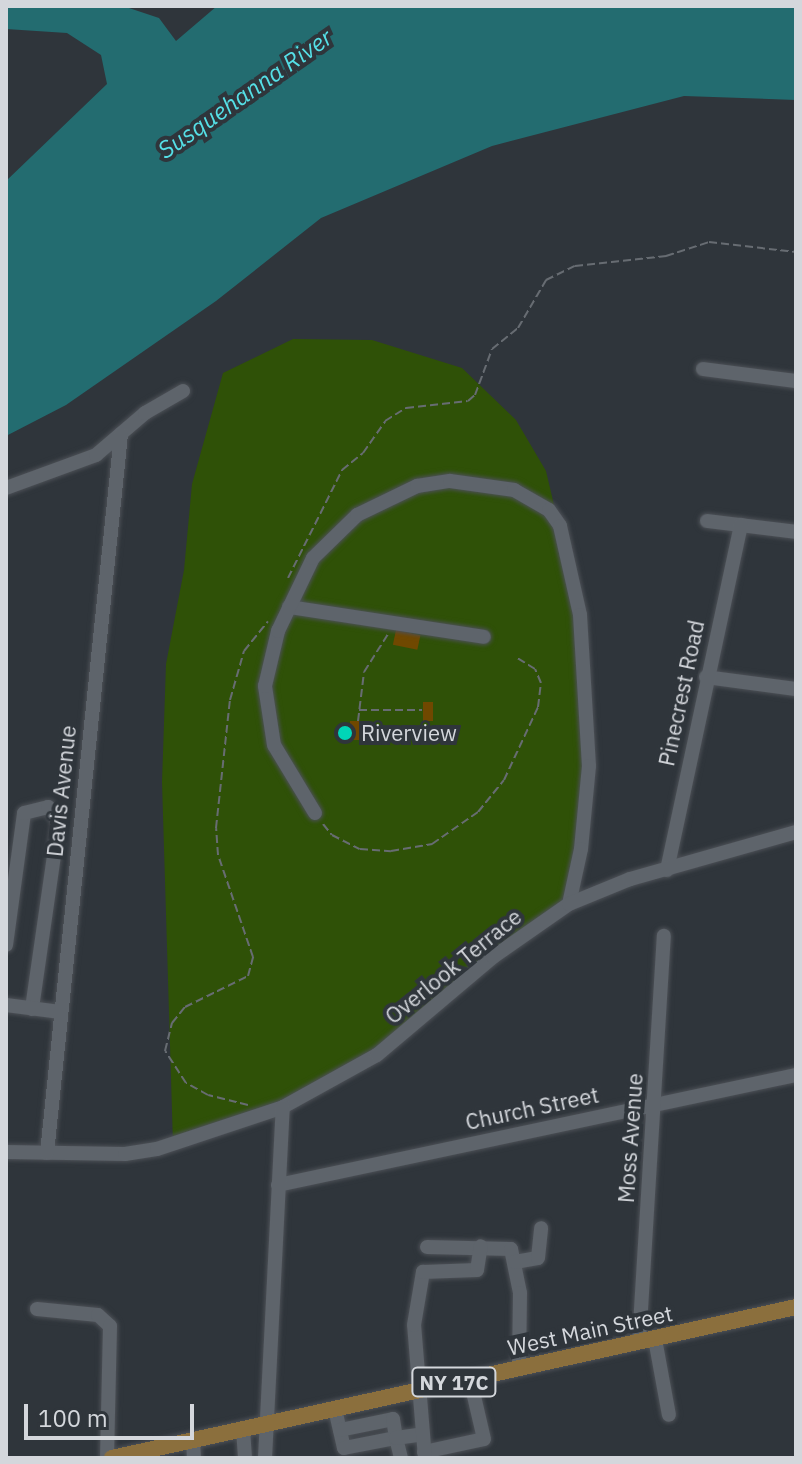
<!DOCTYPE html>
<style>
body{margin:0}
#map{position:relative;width:802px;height:1464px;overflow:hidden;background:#2f353b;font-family:"IBM Plex Sans",sans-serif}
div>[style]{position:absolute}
.green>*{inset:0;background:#2f5107}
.water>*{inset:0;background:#236c70}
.building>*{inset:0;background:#704800;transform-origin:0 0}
.path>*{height:2px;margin-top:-1px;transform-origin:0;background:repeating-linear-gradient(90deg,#676c72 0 8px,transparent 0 12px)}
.roads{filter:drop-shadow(0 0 2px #4c5056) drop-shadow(0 0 2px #4c5056)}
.minor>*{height:14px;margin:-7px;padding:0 7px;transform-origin:7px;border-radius:7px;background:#5e646b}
.major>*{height:16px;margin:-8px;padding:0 8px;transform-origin:8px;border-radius:8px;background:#8b6f3d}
.dots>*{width:22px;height:22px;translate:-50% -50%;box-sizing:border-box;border:4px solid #2f353b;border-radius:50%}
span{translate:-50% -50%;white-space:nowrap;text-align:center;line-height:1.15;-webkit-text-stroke:8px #2f353b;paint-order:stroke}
.shield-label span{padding:2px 6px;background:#2f353b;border:2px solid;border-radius:6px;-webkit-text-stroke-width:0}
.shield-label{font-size:20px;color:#d4d7dc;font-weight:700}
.street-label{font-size:22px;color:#d4d7dc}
.poi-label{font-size:22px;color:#d4d7dc}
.left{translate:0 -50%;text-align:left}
.water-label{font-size:24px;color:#55dfe6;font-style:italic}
.frame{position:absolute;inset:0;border:8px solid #d4d7dc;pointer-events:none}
.scale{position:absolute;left:24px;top:1404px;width:170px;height:36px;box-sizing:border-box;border:4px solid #d4d7dc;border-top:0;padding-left:10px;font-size:24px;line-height:28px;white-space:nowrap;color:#d4d7dc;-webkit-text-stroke:6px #2f353b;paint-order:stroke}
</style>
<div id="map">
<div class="green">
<div style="clip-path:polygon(293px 339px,372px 340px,462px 368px,516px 420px,546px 471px,580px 615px,589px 766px,569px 904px,406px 1034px,283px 1107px,173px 1144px,162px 782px,166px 664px,184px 570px,192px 484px,223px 373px)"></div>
</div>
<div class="water">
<div style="clip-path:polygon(6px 6px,123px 6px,159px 18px,176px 41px,217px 6px,796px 6px,796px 100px,684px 96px,492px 146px,321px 218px,216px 301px,66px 405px,6px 436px,6px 181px,107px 84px,101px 55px,67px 33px,6px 29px)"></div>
</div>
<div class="building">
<div style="left:396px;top:630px;width:25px;height:15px;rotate:12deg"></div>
<div style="left:423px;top:702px;width:10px;height:19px"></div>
<div style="left:362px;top:721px;width:19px;height:12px;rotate:90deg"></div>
</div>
<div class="path">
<div style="left:288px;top:578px;width:121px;rotate:-63.4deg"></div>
<div style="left:342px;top:470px;width:27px;rotate:-39deg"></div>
<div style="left:363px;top:453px;width:39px;rotate:-55deg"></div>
<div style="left:385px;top:421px;width:25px;rotate:-32deg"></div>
<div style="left:406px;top:408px;width:62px;rotate:-6.4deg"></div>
<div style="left:468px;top:401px;width:9px;rotate:-41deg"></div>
<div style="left:475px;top:395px;width:49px;rotate:-69.7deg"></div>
<div style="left:492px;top:349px;width:33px;rotate:-39deg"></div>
<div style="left:518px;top:328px;width:56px;rotate:-59.7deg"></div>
<div style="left:546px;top:280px;width:32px;rotate:-26deg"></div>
<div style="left:575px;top:266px;width:92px;rotate:-6.3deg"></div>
<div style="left:666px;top:256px;width:45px;rotate:-18deg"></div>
<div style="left:709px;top:242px;width:88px;rotate:6.6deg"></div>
<div style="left:359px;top:710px;width:63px"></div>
<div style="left:358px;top:721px;width:49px;rotate:-83deg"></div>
<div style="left:364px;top:672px;width:45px;rotate:-57.7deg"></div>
<div style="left:323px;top:824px;width:14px;rotate:51deg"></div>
<div style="left:332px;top:835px;width:31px;rotate:27deg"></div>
<div style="left:360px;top:849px;width:31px;rotate:4deg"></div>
<div style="left:391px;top:851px;width:42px;rotate:-9.7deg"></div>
<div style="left:432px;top:844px;width:56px;rotate:-34.8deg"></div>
<div style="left:478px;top:812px;width:41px;rotate:-50.9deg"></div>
<div style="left:504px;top:780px;width:81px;rotate:-65deg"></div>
<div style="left:538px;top:707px;width:24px;rotate:-83deg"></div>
<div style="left:541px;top:683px;width:15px;rotate:-113deg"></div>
<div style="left:535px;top:669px;width:22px;rotate:-148deg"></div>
<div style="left:248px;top:1105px;width:41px;rotate:-166deg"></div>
<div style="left:208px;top:1095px;width:25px;rotate:-151deg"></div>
<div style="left:186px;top:1083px;width:38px;rotate:-123deg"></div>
<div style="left:165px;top:1051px;width:29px;rotate:-76deg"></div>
<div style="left:172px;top:1023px;width:21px;rotate:-51deg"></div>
<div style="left:185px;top:1007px;width:70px;rotate:-26.2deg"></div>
<div style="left:248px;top:976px;width:20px;rotate:-75deg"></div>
<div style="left:253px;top:957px;width:108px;rotate:-108.9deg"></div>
<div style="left:218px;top:855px;width:27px;rotate:-94deg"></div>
<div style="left:216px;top:828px;width:129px;rotate:-83.8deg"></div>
<div style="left:230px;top:700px;width:51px;rotate:-74.1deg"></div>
<div style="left:244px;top:651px;width:38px;rotate:-51deg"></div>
</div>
<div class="roads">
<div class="minor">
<div style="left:703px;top:369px;width:94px;rotate:7.4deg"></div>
<div style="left:6px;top:488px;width:96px;rotate:-20.1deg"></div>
<div style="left:96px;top:455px;width:65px;rotate:-40.6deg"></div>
<div style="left:145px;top:413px;width:44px;rotate:-30.1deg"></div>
<div style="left:707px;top:521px;width:90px;rotate:7deg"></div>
<div style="left:289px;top:607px;width:197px;rotate:8.7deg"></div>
<div style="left:706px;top:677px;width:91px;rotate:7.6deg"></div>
<div style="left:315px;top:813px;width:79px;rotate:-121.1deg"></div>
<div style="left:274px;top:745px;width:60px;rotate:-98.7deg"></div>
<div style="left:265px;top:686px;width:57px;rotate:-76.7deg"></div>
<div style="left:278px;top:631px;width:81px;rotate:-64.4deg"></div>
<div style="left:313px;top:558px;width:62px;rotate:-44.3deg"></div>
<div style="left:357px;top:515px;width:67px;rotate:-25.8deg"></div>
<div style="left:417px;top:486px;width:33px;rotate:-9deg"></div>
<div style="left:450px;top:481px;width:65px;rotate:8deg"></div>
<div style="left:514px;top:490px;width:40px;rotate:29.7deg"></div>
<div style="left:549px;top:510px;width:19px;rotate:55deg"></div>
<div style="left:560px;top:526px;width:91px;rotate:77.3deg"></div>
<div style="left:580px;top:615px;width:151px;rotate:86.6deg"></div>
<div style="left:589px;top:766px;width:83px;rotate:95.5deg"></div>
<div style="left:581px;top:849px;width:56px;rotate:102.3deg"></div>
<div style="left:667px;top:870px;width:353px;rotate:-77.9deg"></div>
<div style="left:6px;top:945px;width:133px;rotate:-82.2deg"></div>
<div style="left:24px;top:813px;width:25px;rotate:-14deg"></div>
<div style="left:48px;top:807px;width:18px;rotate:52deg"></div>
<div style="left:59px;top:821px;width:190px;rotate:98.2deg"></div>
<div style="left:6px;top:1005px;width:55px;rotate:7.3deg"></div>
<div style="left:6px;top:1152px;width:119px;rotate:1deg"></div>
<div style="left:125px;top:1154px;width:32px;rotate:-9deg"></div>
<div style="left:157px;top:1149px;width:133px;rotate:-18.4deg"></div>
<div style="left:283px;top:1107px;width:107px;rotate:-29deg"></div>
<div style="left:377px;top:1055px;width:152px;rotate:-40.2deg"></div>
<div style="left:493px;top:957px;width:93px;rotate:-34.9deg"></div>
<div style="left:569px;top:904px;width:66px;rotate:-22.3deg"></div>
<div style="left:630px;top:879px;width:173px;rotate:-15.8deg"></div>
<div style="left:47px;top:1153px;width:723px;rotate:-84.12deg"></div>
<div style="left:278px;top:1185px;width:530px;rotate:-11.99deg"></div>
<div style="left:427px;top:1247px;width:84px;rotate:1.4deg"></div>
<div style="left:511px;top:1249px;width:45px;rotate:78.4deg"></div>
<div style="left:520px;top:1293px;width:75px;rotate:90.8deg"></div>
<div style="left:515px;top:1262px;width:23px;rotate:-10deg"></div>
<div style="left:538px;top:1258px;width:30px;rotate:-84deg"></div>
<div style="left:37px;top:1309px;width:61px;rotate:5.6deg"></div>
<div style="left:98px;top:1315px;width:16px;rotate:43deg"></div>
<div style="left:110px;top:1326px;width:132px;rotate:91.3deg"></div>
<div style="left:655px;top:1339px;width:77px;rotate:79.6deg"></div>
<div style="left:639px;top:1342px;width:407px;rotate:-86.5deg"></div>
<div style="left:335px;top:1409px;width:40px;rotate:77deg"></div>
<div style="left:344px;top:1448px;width:53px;rotate:-10.9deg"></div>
<div style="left:396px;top:1438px;width:21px;rotate:76deg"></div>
<div style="left:243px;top:1429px;width:29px;rotate:86deg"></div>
<div style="left:340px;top:1430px;width:54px;rotate:-11.7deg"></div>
<div style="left:393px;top:1419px;width:19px;rotate:81deg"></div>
<div style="left:396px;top:1438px;width:27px;rotate:-8deg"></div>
<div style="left:193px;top:1440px;width:18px;rotate:87deg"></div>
<div style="left:424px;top:1452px;width:61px;rotate:-12.2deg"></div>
<div style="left:484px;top:1439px;width:62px;rotate:-103.1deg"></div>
<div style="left:265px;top:1458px;width:351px;rotate:-87.1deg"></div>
<div style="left:425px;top:1458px;width:133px;rotate:-94.7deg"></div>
<div style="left:414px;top:1325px;width:54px;rotate:-80.4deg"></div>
<div style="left:423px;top:1272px;width:54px;rotate:-2.1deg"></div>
<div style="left:477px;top:1270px;width:24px;rotate:-81deg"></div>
</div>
<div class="major">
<div style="left:112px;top:1458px;width:700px;rotate:-12.45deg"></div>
</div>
</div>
<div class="dots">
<div style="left:345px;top:733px;background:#00d5b7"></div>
</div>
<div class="shield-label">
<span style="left:454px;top:1382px">NY 17C</span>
</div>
<div class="street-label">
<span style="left:681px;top:693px;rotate:-78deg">Pinecrest Road</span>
<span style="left:61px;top:791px;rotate:-84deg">Davis Avenue</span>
<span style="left:453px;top:966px;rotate:-39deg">Overlook Terrace</span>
<span style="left:532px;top:1108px;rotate:-12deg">Church Street</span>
<span style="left:630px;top:1138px;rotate:-86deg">Moss Avenue</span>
<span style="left:590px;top:1330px;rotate:-12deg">West Main Street</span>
</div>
<div class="poi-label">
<span class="left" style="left:361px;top:733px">Riverview</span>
</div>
<div class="water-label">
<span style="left:245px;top:94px;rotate:-35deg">Susquehanna River</span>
</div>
<div class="frame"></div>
<div class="scale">100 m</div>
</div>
